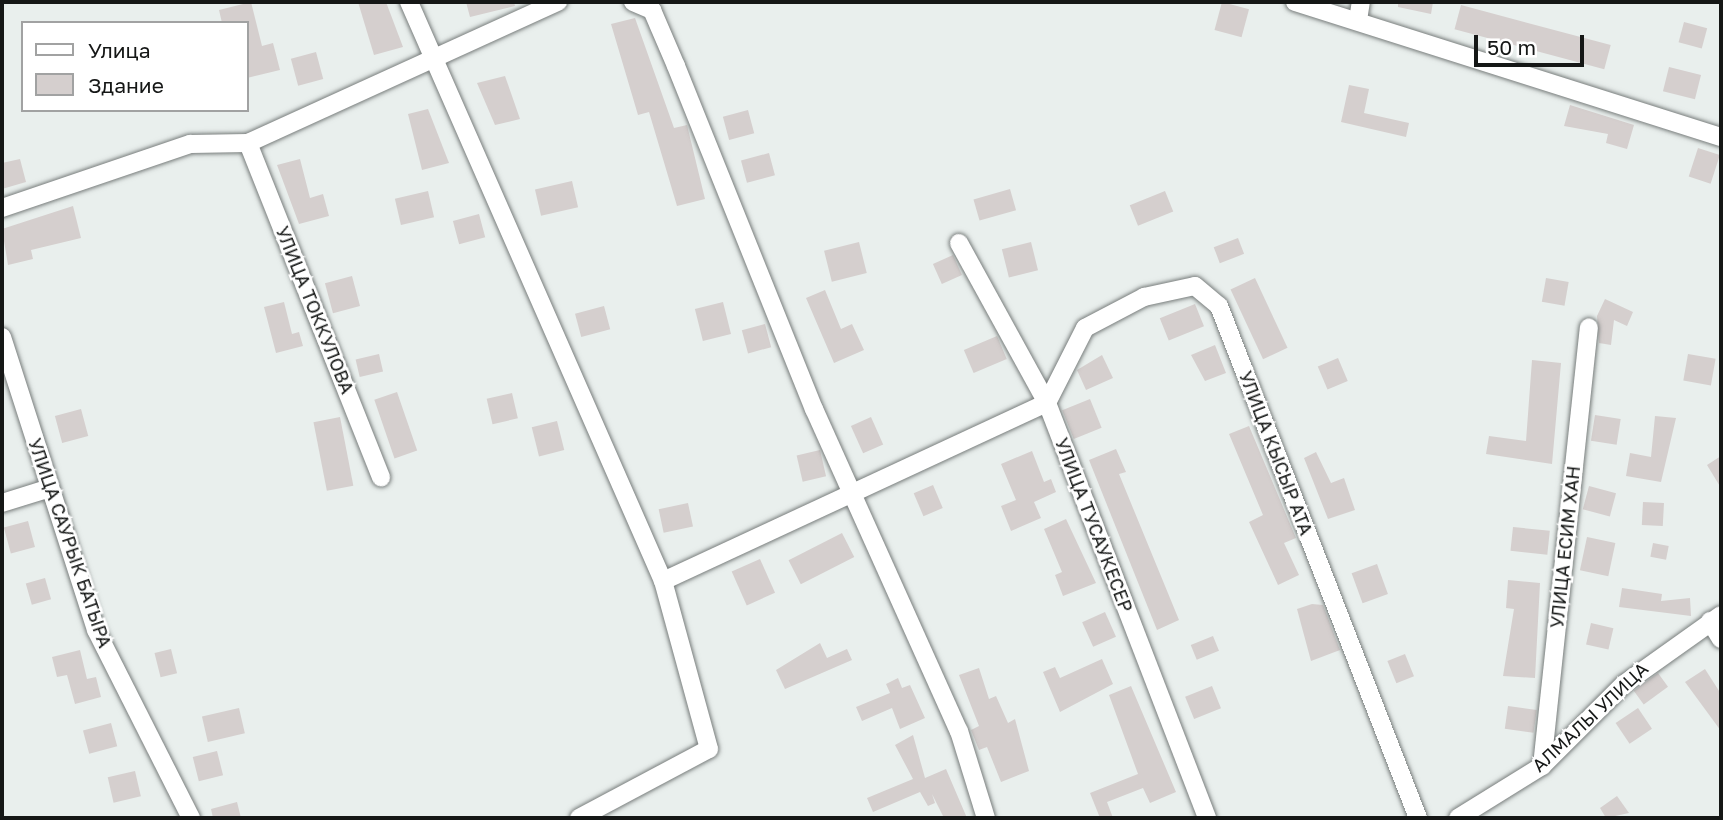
<!DOCTYPE html>
<meta charset="utf-8">
<style>
body{margin:0}
#map{position:relative;width:1723px;height:820px;overflow:hidden;background:#e9efed;font-family:"Golos Text",sans-serif}
div>[style]{position:absolute}
.building>*{inset:0;background:#d5cfce;transform-origin:0 0}
.roads{filter:drop-shadow(0 0 2px #787d7c) drop-shadow(0 0 2px #787d7c)}
.minor>*{height:18px;margin:-9px;padding:0 9px;transform-origin:9px;border-radius:9px;background:#fff}
span{translate:-50% -50%;white-space:nowrap;text-align:center;line-height:1.15;-webkit-text-stroke:5px #fff;paint-order:stroke}
.street-label{font-size:18px;color:#151716}
.frame{position:absolute;inset:0;border:4px solid #151716;pointer-events:none}
.legend{position:absolute;left:21px;top:21px;width:228px;height:91px;box-sizing:border-box;background:#fff;border:2px solid #a1a2a2;margin:0;padding:9px 12px;list-style:none;font-size:21px;color:#151716}
.legend li{display:flex;align-items:center;gap:14px;height:35px}
.legend b{width:35px;border:2px solid #a1a2a2}
.scale{position:absolute;left:1474px;top:35px;width:110px;height:32px;box-sizing:border-box;border:4px solid #151716;border-top:0;padding-left:9px;font-size:21px;line-height:24px;white-space:nowrap;color:#151716;-webkit-text-stroke:5px #fff;paint-order:stroke}
</style>
<div id="map">
<div class="building">
<div style="clip-path:polygon(251px 2px,262px 46px,273px 43px,280px 70px,247px 78px,247px 23px,222px 23px,219px 10px)"></div>
<div style="clip-path:polygon(358px 2px,386px 2px,403px 47px,374px 55px)"></div>
<div style="clip-path:polygon(466px 2px,514px 2px,515px 6px,470px 17px)"></div>
<div style="left:1222px;top:2px;width:28px;height:29px;rotate:15deg"></div>
<div style="clip-path:polygon(1398px 2px,1433px 2px,1431px 14px,1398px 7px)"></div>
<div style="left:1461px;top:5px;width:155px;height:25px;rotate:15deg"></div>
<div style="clip-path:polygon(635px 18px,674px 128px,687px 125px,705px 199px,677px 206px,649px 112px,638px 115px,611px 24px)"></div>
<div style="left:1684px;top:22px;width:24px;height:21px;rotate:15deg"></div>
<div style="left:316px;top:52px;width:28px;height:26px;rotate:75deg"></div>
<div style="left:1669px;top:67px;width:33px;height:25px;rotate:14deg"></div>
<div style="clip-path:polygon(505px 76px,520px 119px,495px 125px,477px 83px)"></div>
<div style="clip-path:polygon(1349px 85px,1369px 89px,1364px 113px,1409px 123px,1406px 137px,1341px 122px)"></div>
<div style="clip-path:polygon(1570px 105px,1634px 125px,1627px 149px,1606px 143px,1608px 134px,1564px 126px)"></div>
<div style="clip-path:polygon(428px 109px,449px 163px,422px 170px,408px 114px)"></div>
<div style="left:748px;top:110px;width:24px;height:26px;rotate:75deg"></div>
<div style="left:1698px;top:148px;width:23px;height:30px;rotate:18deg"></div>
<div style="left:769px;top:153px;width:23px;height:29px;rotate:75deg"></div>
<div style="clip-path:polygon(20px 159px,26px 182px,2px 189px,2px 163px)"></div>
<div style="clip-path:polygon(300px 159px,310px 198px,323px 194px,329px 216px,299px 224px,277px 165px)"></div>
<div style="left:572px;top:181px;width:27px;height:38px;rotate:77deg"></div>
<div style="left:1010px;top:189px;width:22px;height:38px;rotate:74deg"></div>
<div style="left:428px;top:191px;width:27px;height:34px;rotate:77deg"></div>
<div style="left:1165px;top:191px;width:22px;height:38px;rotate:68deg"></div>
<div style="clip-path:polygon(73px 206px,81px 238px,31px 250px,33px 259px,8px 265px,2px 229px)"></div>
<div style="left:479px;top:214px;width:24px;height:27px;rotate:75deg"></div>
<div style="left:1238px;top:238px;width:17px;height:26px;rotate:69deg"></div>
<div style="left:859px;top:242px;width:32px;height:36px;rotate:76deg"></div>
<div style="left:1031px;top:242px;width:29px;height:30px;rotate:76deg"></div>
<div style="left:953px;top:255px;width:22px;height:22px;rotate:66deg"></div>
<div style="left:352px;top:276px;width:31px;height:28px;rotate:75deg"></div>
<div style="left:1255px;top:278px;width:77px;height:27px;rotate:65deg"></div>
<div style="left:1546px;top:278px;width:23px;height:24px;rotate:10deg"></div>
<div style="clip-path:polygon(825px 290px,841px 329px,852px 324px,864px 350px,834px 363px,806px 298px)"></div>
<div style="clip-path:polygon(1605px 299px,1633px 312px,1627px 326px,1614px 320px,1611px 345px,1599px 343px,1597px 316px)"></div>
<div style="clip-path:polygon(284px 302px,292px 334px,299px 332px,303px 346px,276px 353px,264px 307px)"></div>
<div style="left:723px;top:302px;width:33px;height:29px;rotate:76deg"></div>
<div style="left:1195px;top:304px;width:24px;height:38px;rotate:68deg"></div>
<div style="left:604px;top:306px;width:24px;height:30px;rotate:75deg"></div>
<div style="left:765px;top:324px;width:24px;height:24px;rotate:75deg"></div>
<div style="left:997px;top:336px;width:25px;height:36px;rotate:67deg"></div>
<div style="clip-path:polygon(1215px 345px,1226px 373px,1205px 381px,1191px 355px)"></div>
<div style="left:379px;top:354px;width:18px;height:24px;rotate:77deg"></div>
<div style="left:1688px;top:354px;width:28px;height:27px;rotate:10deg"></div>
<div style="clip-path:polygon(1102px 355px,1113px 378px,1086px 390px,1077px 370px)"></div>
<div style="left:1338px;top:358px;width:25px;height:22px;rotate:67deg"></div>
<div style="clip-path:polygon(1532px 360px,1561px 363px,1552px 464px,1486px 454px,1489px 436px,1526px 441px)"></div>
<div style="left:397px;top:392px;width:62px;height:24px;rotate:71deg"></div>
<div style="left:512px;top:393px;width:26px;height:26px;rotate:77deg"></div>
<div style="left:1090px;top:399px;width:31px;height:30px;rotate:68deg"></div>
<div style="left:81px;top:409px;width:28px;height:27px;rotate:75deg"></div>
<div style="left:1595px;top:415px;width:26px;height:26px;rotate:9deg"></div>
<div style="clip-path:polygon(1655px 416px,1676px 418px,1661px 482px,1626px 476px,1630px 453px,1651px 457px)"></div>
<div style="left:340px;top:417px;width:70px;height:27px;rotate:79deg"></div>
<div style="left:871px;top:417px;width:30px;height:22px;rotate:66deg"></div>
<div style="left:557px;top:421px;width:30px;height:26px;rotate:76deg"></div>
<div style="clip-path:polygon(1249px 426px,1296px 538px,1284px 543px,1299px 575px,1278px 585px,1249px 522px,1263px 515px,1229px 434px)"></div>
<div style="clip-path:polygon(1116px 449px,1126px 472px,1119px 474px,1179px 620px,1157px 630px,1089px 460px)"></div>
<div style="left:820px;top:450px;width:27px;height:24px;rotate:77deg"></div>
<div style="clip-path:polygon(1032px 451px,1044px 482px,1051px 479px,1056px 492px,1034px 502px,1041px 518px,1011px 531px,1001px 506px,1016px 500px,1001px 464px)"></div>
<div style="clip-path:polygon(1316px 452px,1331px 483px,1344px 478px,1355px 510px,1328px 519px,1304px 458px)"></div>
<div style="clip-path:polygon(1721px 456px,1721px 488px,1707px 465px)"></div>
<div style="left:933px;top:485px;width:25px;height:21px;rotate:67deg"></div>
<div style="left:1589px;top:486px;width:28px;height:24px;rotate:15deg"></div>
<div style="left:1643px;top:502px;width:21px;height:23px;rotate:3deg"></div>
<div style="left:688px;top:503px;width:24px;height:30px;rotate:78deg"></div>
<div style="clip-path:polygon(1066px 519px,1096px 583px,1063px 596px,1055px 575px,1062px 572px,1044px 529px)"></div>
<div style="left:28px;top:521px;width:27px;height:25px;rotate:75deg"></div>
<div style="left:1513px;top:527px;width:37px;height:24px;rotate:6deg"></div>
<div style="left:842px;top:533px;width:27px;height:60px;rotate:63deg"></div>
<div style="left:1587px;top:537px;width:29px;height:34px;rotate:12deg"></div>
<div style="left:1653px;top:543px;width:16px;height:14px;rotate:11deg"></div>
<div style="left:760px;top:559px;width:37px;height:31px;rotate:66deg"></div>
<div style="left:1377px;top:564px;width:32px;height:27px;rotate:70deg"></div>
<div style="left:45px;top:578px;width:22px;height:20px;rotate:74deg"></div>
<div style="clip-path:polygon(1508px 580px,1540px 583px,1535px 678px,1503px 676px,1514px 609px,1506px 608px)"></div>
<div style="clip-path:polygon(1622px 588px,1662px 594px,1661px 601px,1690px 598px,1691px 616px,1619px 607px)"></div>
<div style="clip-path:polygon(1312px 604px,1323px 605px,1340px 650px,1311px 661px,1297px 609px)"></div>
<div style="left:1105px;top:612px;width:27px;height:25px;rotate:66deg"></div>
<div style="left:1591px;top:623px;width:23px;height:22px;rotate:13deg"></div>
<div style="left:1213px;top:636px;width:16px;height:24px;rotate:68deg"></div>
<div style="clip-path:polygon(820px 643px,827px 658px,847px 649px,852px 660px,785px 689px,776px 670px)"></div>
<div style="left:171px;top:649px;width:25px;height:17px;rotate:76deg"></div>
<div style="clip-path:polygon(80px 650px,87px 679px,96px 677px,101px 697px,75px 704px,67px 675px,57px 677px,52px 657px)"></div>
<div style="left:1405px;top:654px;width:24px;height:19px;rotate:68deg"></div>
<div style="clip-path:polygon(1102px 659px,1113px 684px,1060px 712px,1043px 672px,1055px 667px,1060px 678px)"></div>
<div style="clip-path:polygon(979px 668px,989px 699px,996px 696px,1008px 723px,1015px 719px,1029px 771px,1001px 782px,987px 747px,979px 750px,971px 730px,979px 726px,959px 675px)"></div>
<div style="clip-path:polygon(1705px 669px,1721px 694px,1721px 731px,1685px 682px)"></div>
<div style="left:1658px;top:673px;width:17px;height:30px;rotate:54deg"></div>
<div style="clip-path:polygon(898px 678px,902px 688px,910px 685px,925px 718px,900px 729px,892px 708px,862px 721px,856px 707px,890px 693px,886px 684px)"></div>
<div style="clip-path:polygon(1131px 686px,1176px 792px,1150px 803px,1143px 788px,1107px 802px,1113px 818px,1100px 818px,1090px 793px,1138px 774px,1109px 695px)"></div>
<div style="left:1212px;top:686px;width:24px;height:29px;rotate:68deg"></div>
<div style="left:1508px;top:706px;width:29px;height:23px;rotate:8deg"></div>
<div style="left:239px;top:708px;width:26px;height:38px;rotate:77deg"></div>
<div style="left:1638px;top:708px;width:25px;height:27px;rotate:56deg"></div>
<div style="left:111px;top:723px;width:24px;height:29px;rotate:75deg"></div>
<div style="clip-path:polygon(913px 735px,925px 778px,946px 769px,967px 818px,944px 818px,932px 794px,935px 803px,928px 806px,920px 792px,873px 812px,867px 798px,913px 779px,895px 745px)"></div>
<div style="left:217px;top:751px;width:25px;height:25px;rotate:76deg"></div>
<div style="left:135px;top:771px;width:26px;height:28px;rotate:77deg"></div>
<div style="clip-path:polygon(1617px 796px,1629px 813px,1606px 818px,1600px 808px)"></div>
<div style="clip-path:polygon(237px 802px,241px 818px,213px 818px,211px 809px)"></div>
</div>
<div class="roads">
<div class="minor">
<div style="left:409px;top:2px;width:632px;rotate:66.31deg"></div>
<div style="left:633px;top:2px;width:21px;rotate:23deg"></div>
<div style="left:652px;top:10px;width:61px;rotate:66.8deg"></div>
<div style="left:676px;top:66px;width:370px;rotate:68.1deg"></div>
<div style="left:814px;top:409px;width:353px;rotate:65.8deg"></div>
<div style="left:959px;top:731px;width:91px;rotate:72.8deg"></div>
<div style="left:1295px;top:2px;width:447px;rotate:17.6deg"></div>
<div style="left:1358px;top:20px;width:18px;rotate:-81deg"></div>
<div style="left:248px;top:143px;width:360px;rotate:68.3deg"></div>
<div style="left:2px;top:208px;width:199px;rotate:-18.8deg"></div>
<div style="left:190px;top:144px;width:58px;rotate:-1deg"></div>
<div style="left:248px;top:143px;width:341px;rotate:-24.5deg"></div>
<div style="left:959px;top:243px;width:183px;rotate:61.2deg"></div>
<div style="left:1047px;top:403px;width:445px;rotate:68.9deg"></div>
<div style="left:2px;top:337px;width:308px;rotate:72.2deg"></div>
<div style="left:96px;top:630px;width:211px;rotate:63.2deg"></div>
<div style="left:2px;top:503px;width:50px;rotate:-17.4deg"></div>
<div style="left:1710px;top:621px;width:21px;rotate:59deg"></div>
<div style="left:1542px;top:766px;width:441px;rotate:-83.9deg"></div>
<div style="left:579px;top:818px;width:147px;rotate:-28deg"></div>
<div style="left:709px;top:749px;width:174px;rotate:-105.3deg"></div>
<div style="left:663px;top:581px;width:423px;rotate:-24.9deg"></div>
<div style="left:1047px;top:403px;width:84px;rotate:-63.1deg"></div>
<div style="left:1085px;top:328px;width:67px;rotate:-27.7deg"></div>
<div style="left:1144px;top:297px;width:52px;rotate:-12.2deg"></div>
<div style="left:1195px;top:286px;width:31px;rotate:40deg"></div>
<div style="left:1219px;top:306px;width:549px;rotate:68.76deg"></div>
<div style="left:1458px;top:818px;width:99px;rotate:-31.8deg"></div>
<div style="left:1542px;top:766px;width:116px;rotate:-45deg"></div>
<div style="left:1624px;top:684px;width:119px;rotate:-35.4deg"></div>
</div>
</div>
<div class="street-label">
<span style="left:315px;top:310px;rotate:68deg">УЛИЦА ТОККУЛОВА</span>
<span style="left:1276px;top:453px;rotate:69deg">УЛИЦА КЫСЫР АТА</span>
<span style="left:1094px;top:525px;rotate:69deg">УЛИЦА ТУСАУКЕСЕР</span>
<span style="left:70px;top:543px;rotate:71deg">УЛИЦА САУРЫК БАТЫРА</span>
<span style="left:1565px;top:547px;rotate:-84deg">УЛИЦА ЕСИМ ХАН</span>
<span style="left:1590px;top:717px;rotate:-43deg">АЛМАЛЫ УЛИЦА</span>
</div>
<div class="frame"></div>
<ul class="legend">
<li><b style="height:9px;background:#fff"></b>Улица</li>
<li><b style="height:19px;background:#d5cfce"></b>Здание</li>
</ul>
<div class="scale">50 m</div>
</div>
